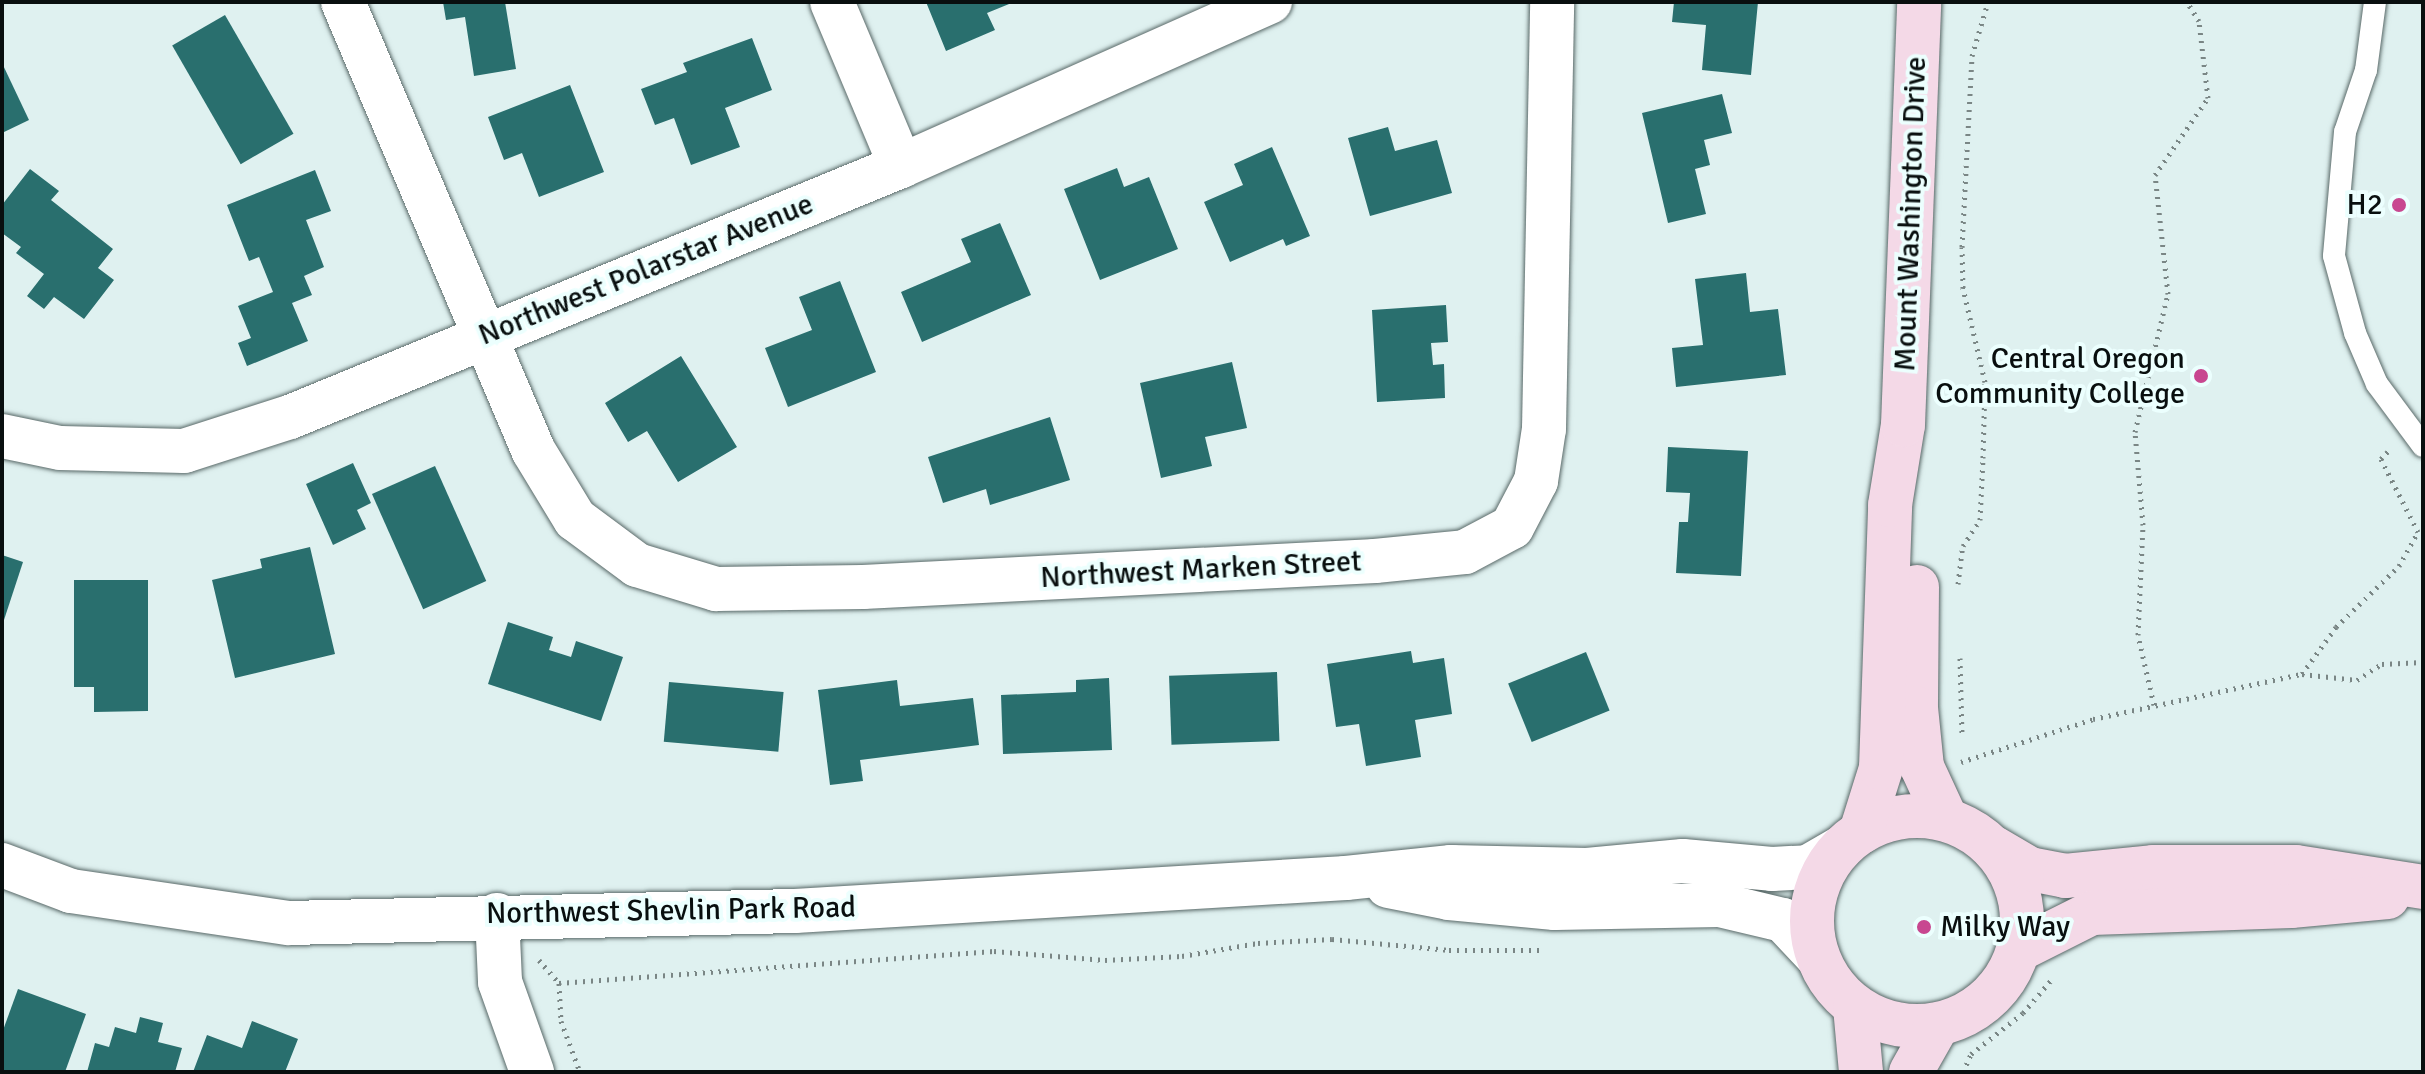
<!DOCTYPE html>
<style>
body{margin:0}
#map{position:relative;width:2425px;height:1074px;overflow:hidden;background:#dff1f0;font-family:Signika,sans-serif}
div>[style]{position:absolute}
.building>*{inset:0;background:#296f6e;transform-origin:0 0}
.path>*{height:5px;margin-top:-2.5px;transform-origin:0;background:repeating-linear-gradient(90deg,#7a8685 0 2px,transparent 0 8px)}
.roads{filter:drop-shadow(0 0 2px #596968) drop-shadow(0 0 2px #596968)}
.service>*{height:22px;margin:-11px;padding:0 11px;transform-origin:11px;border-radius:11px;background:#fff}
.minor>*{height:44px;margin:-22px;padding:0 22px;transform-origin:22px;border-radius:22px;background:#fff}
.tertiary>*{height:44px;margin:-22px;padding:0 22px;transform-origin:22px;border-radius:22px;background:#fff}
.secondary>*{height:44px;margin:-22px;padding:0 22px;transform-origin:22px;border-radius:22px;background:#f4d9e7}
.secondary>.ring{margin:-22px;padding:0;box-sizing:content-box;background:none;border:44px solid #f4d9e7;border-radius:50%}
.dots>*{width:22px;height:22px;translate:-50% -50%;box-sizing:border-box;border:4px solid #ecfffe;border-radius:50%}
span{translate:-50% -50%;white-space:nowrap;text-align:center;line-height:1.15;-webkit-text-stroke:8px #ecfffe;paint-order:stroke}
.poi-label{font-size:30px;color:#090f0f}
.right{translate:-100% -50%;text-align:right}
.left{translate:0 -50%;text-align:left}
.street-label{font-size:30px;color:#090f0f}
.frame{position:absolute;inset:0;border:4px solid #090f0f;pointer-events:none}
</style>
<div id="map">
<div class="building">
<div style="clip-path:polygon(443px 2px,505px 2px,516px 69px,474px 76px,465px 17px,446px 20px)"></div>
<div style="clip-path:polygon(926px 2px,1014px 2px,987px 13px,995px 30px,946px 51px)"></div>
<div style="clip-path:polygon(1674px 2px,1758px 2px,1751px 75px,1702px 70px,1706px 25px,1672px 22px)"></div>
<div style="left:225px;top:15px;width:137px;height:61px;rotate:60deg"></div>
<div style="clip-path:polygon(752px 38px,772px 90px,725px 108px,740px 147px,691px 165px,674px 118px,655px 125px,641px 89px,687px 72px,683px 63px)"></div>
<div style="clip-path:polygon(2px 63px,29px 120px,2px 133px)"></div>
<div style="clip-path:polygon(570px 85px,604px 172px,539px 197px,522px 153px,504px 160px,488px 117px)"></div>
<div style="clip-path:polygon(1722px 94px,1732px 133px,1704px 140px,1710px 165px,1695px 169px,1706px 214px,1668px 223px,1642px 113px)"></div>
<div style="clip-path:polygon(1388px 127px,1395px 151px,1437px 140px,1452px 193px,1370px 216px,1348px 138px)"></div>
<div style="clip-path:polygon(1272px 147px,1310px 236px,1286px 246px,1283px 239px,1230px 262px,1204px 202px,1243px 185px,1234px 164px)"></div>
<div style="clip-path:polygon(1117px 168px,1124px 187px,1149px 177px,1178px 249px,1100px 280px,1064px 189px)"></div>
<div style="clip-path:polygon(30px 169px,59px 191px,51px 200px,113px 249px,98px 268px,114px 280px,84px 319px,54px 297px,44px 309px,27px 296px,44px 274px,16px 253px,21px 247px,2px 233px,2px 205px)"></div>
<div style="clip-path:polygon(315px 170px,331px 211px,306px 220px,324px 267px,304px 276px,312px 295px,292px 303px,308px 341px,247px 366px,238px 343px,251px 338px,238px 306px,273px 292px,259px 257px,249px 261px,227px 205px)"></div>
<div style="clip-path:polygon(1000px 223px,1031px 295px,922px 342px,901px 292px,971px 262px,961px 239px)"></div>
<div style="clip-path:polygon(1746px 273px,1750px 312px,1778px 309px,1786px 375px,1676px 387px,1672px 348px,1703px 345px,1695px 279px)"></div>
<div style="clip-path:polygon(840px 281px,876px 372px,788px 407px,765px 348px,812px 330px,799px 297px)"></div>
<div style="clip-path:polygon(1446px 305px,1448px 342px,1431px 343px,1433px 365px,1444px 364px,1445px 398px,1377px 402px,1372px 310px)"></div>
<div style="clip-path:polygon(681px 356px,737px 447px,678px 482px,647px 431px,628px 442px,605px 403px)"></div>
<div style="clip-path:polygon(1232px 362px,1247px 428px,1205px 437px,1212px 466px,1161px 478px,1140px 383px)"></div>
<div style="clip-path:polygon(1050px 417px,1070px 480px,990px 505px,986px 489px,943px 503px,928px 457px)"></div>
<div style="clip-path:polygon(1668px 447px,1748px 451px,1741px 576px,1676px 573px,1679px 522px,1688px 522px,1690px 493px,1666px 492px)"></div>
<div style="clip-path:polygon(353px 463px,371px 503px,357px 510px,366px 529px,333px 545px,306px 484px)"></div>
<div style="left:435px;top:466px;width:126px;height:69px;rotate:66deg"></div>
<div style="clip-path:polygon(310px 547px,335px 654px,235px 678px,212px 580px,262px 568px,260px 559px)"></div>
<div style="clip-path:polygon(2px 555px,23px 562px,3px 623px,2px 623px)"></div>
<div style="clip-path:polygon(74px 580px,148px 580px,148px 711px,94px 712px,94px 687px,74px 687px)"></div>
<div style="clip-path:polygon(508px 622px,553px 637px,549px 650px,571px 657px,576px 641px,623px 657px,601px 721px,488px 684px)"></div>
<div style="clip-path:polygon(1411px 651px,1413px 663px,1444px 658px,1452px 714px,1415px 720px,1421px 757px,1366px 766px,1359px 724px,1336px 727px,1327px 664px)"></div>
<div style="left:1586px;top:652px;width:63px;height:84px;rotate:68deg"></div>
<div style="left:1277px;top:672px;width:69px;height:108px;rotate:88deg"></div>
<div style="clip-path:polygon(1109px 678px,1112px 750px,1003px 754px,1001px 695px,1076px 692px,1076px 680px)"></div>
<div style="clip-path:polygon(897px 680px,900px 706px,973px 698px,979px 745px,860px 760px,863px 781px,830px 785px,818px 690px)"></div>
<div style="left:669px;top:682px;width:115px;height:60px;rotate:5deg"></div>
<div style="clip-path:polygon(18px 989px,86px 1014px,65px 1072px,2px 1072px,2px 1033px)"></div>
<div style="clip-path:polygon(140px 1017px,163px 1023px,158px 1042px,182px 1048px,175px 1072px,87px 1072px,95px 1043px,109px 1047px,115px 1027px,136px 1033px)"></div>
<div style="clip-path:polygon(252px 1021px,298px 1039px,285px 1072px,193px 1072px,207px 1035px,242px 1048px)"></div>
</div>
<div class="path">
<div style="left:1958px;top:584px;width:38px;rotate:-83deg"></div>
<div style="left:1963px;top:546px;width:31px;rotate:-57deg"></div>
<div style="left:1980px;top:520px;width:62px;rotate:-87.2deg"></div>
<div style="left:1983px;top:458px;width:76px;rotate:-88.5deg"></div>
<div style="left:1985px;top:382px;width:97px;rotate:-103.2deg"></div>
<div style="left:1963px;top:288px;width:41px;rotate:-91.4deg"></div>
<div style="left:1962px;top:247px;width:191px;rotate:-87deg"></div>
<div style="left:1972px;top:56px;width:56px;rotate:-73.5deg"></div>
<div style="left:1960px;top:658px;width:78px;rotate:88.5deg"></div>
<div style="left:2302px;top:674px;width:55px;rotate:6.2deg"></div>
<div style="left:2357px;top:680px;width:30px;rotate:-33deg"></div>
<div style="left:2382px;top:664px;width:41px;rotate:-2.8deg"></div>
<div style="left:2154px;top:705px;width:72px;rotate:-102.9deg"></div>
<div style="left:2138px;top:635px;width:110px;rotate:-87.4deg"></div>
<div style="left:2143px;top:525px;width:93px;rotate:-94.9deg"></div>
<div style="left:2135px;top:432px;width:142px;rotate:-76.6deg"></div>
<div style="left:2168px;top:294px;width:120px;rotate:-96.2deg"></div>
<div style="left:2155px;top:175px;width:93px;rotate:-55.5deg"></div>
<div style="left:2208px;top:98px;width:78px;rotate:-96.7deg"></div>
<div style="left:2199px;top:21px;width:22px;rotate:-122deg"></div>
<div style="left:1961px;top:762px;width:139px;rotate:-18deg"></div>
<div style="left:2093px;top:719px;width:214px;rotate:-12.2deg"></div>
<div style="left:2302px;top:674px;width:58px;rotate:-54.1deg"></div>
<div style="left:2336px;top:627px;width:88px;rotate:-44.1deg"></div>
<div style="left:2399px;top:566px;width:39px;rotate:-61deg"></div>
<div style="left:2418px;top:532px;width:82px;rotate:-116.9deg"></div>
<div style="left:2381px;top:459px;width:15px;rotate:-48deg"></div>
<div style="left:539px;top:960px;width:30px;rotate:49deg"></div>
<div style="left:559px;top:983px;width:38px;rotate:87deg"></div>
<div style="left:561px;top:1021px;width:54px;rotate:69.6deg"></div>
<div style="left:559px;top:983px;width:436px;rotate:-4.2deg"></div>
<div style="left:994px;top:951px;width:111px;rotate:4.6deg"></div>
<div style="left:1105px;top:960px;width:77px;rotate:-3deg"></div>
<div style="left:1182px;top:956px;width:77px;rotate:-9.7deg"></div>
<div style="left:1258px;top:943px;width:74px;rotate:-3.1deg"></div>
<div style="left:1332px;top:939px;width:118px;rotate:5.4deg"></div>
<div style="left:1449px;top:950px;width:90px"></div>
<div style="left:1963px;top:1072px;width:20px;rotate:-66deg"></div>
<div style="left:1971px;top:1054px;width:66px;rotate:-38.3deg"></div>
<div style="left:2023px;top:1013px;width:45px;rotate:-49.5deg"></div>
</div>
<div class="roads">
<div class="service">
<div style="left:2375px;top:2px;width:69px;rotate:97.5deg"></div>
<div style="left:2366px;top:70px;width:65px;rotate:108.7deg"></div>
<div style="left:2345px;top:132px;width:124px;rotate:95.1deg"></div>
<div style="left:2334px;top:256px;width:80px;rotate:74.7deg"></div>
<div style="left:2355px;top:333px;width:56px;rotate:66.7deg"></div>
<div style="left:2377px;top:384px;width:77px;rotate:53.4deg"></div>
</div>
<div class="minor">
<div style="left:343px;top:2px;width:487px;rotate:67deg"></div>
<div style="left:533px;top:450px;width:81px;rotate:58.7deg"></div>
<div style="left:575px;top:519px;width:77px;rotate:36.6deg"></div>
<div style="left:637px;top:565px;width:83px;rotate:16.9deg"></div>
<div style="left:716px;top:589px;width:147px;rotate:-0.8deg"></div>
<div style="left:863px;top:587px;width:513px;rotate:-2.91deg"></div>
<div style="left:1375px;top:561px;width:90px;rotate:-5.7deg"></div>
<div style="left:1465px;top:552px;width:53px;rotate:-28deg"></div>
<div style="left:1512px;top:527px;width:52px;rotate:-62.4deg"></div>
<div style="left:1536px;top:481px;width:53px;rotate:-81.3deg"></div>
<div style="left:1544px;top:429px;width:427px;rotate:-88.9deg"></div>
<div style="left:832px;top:2px;width:178px;rotate:67.2deg"></div>
<div style="left:2px;top:436px;width:59px;rotate:11.7deg"></div>
<div style="left:60px;top:448px;width:124px;rotate:1.4deg"></div>
<div style="left:184px;top:451px;width:111px;rotate:-17.8deg"></div>
<div style="left:290px;top:417px;width:661px;rotate:-22.33deg"></div>
<div style="left:901px;top:166px;width:404px;rotate:-24deg"></div>
<div style="left:497px;top:915px;width:67px;rotate:87.4deg"></div>
<div style="left:500px;top:982px;width:96px;rotate:70.4deg"></div>
</div>
<div class="tertiary">
<div style="left:2px;top:865px;width:74px;rotate:20.6deg"></div>
<div style="left:71px;top:891px;width:220px;rotate:8.4deg"></div>
<div style="left:289px;top:923px;width:506px;rotate:-1.36deg"></div>
<div style="left:795px;top:911px;width:552px;rotate:-3.43deg"></div>
<div style="left:1346px;top:878px;width:106px;rotate:-6deg"></div>
<div style="left:1451px;top:867px;width:136px;rotate:1.3deg"></div>
<div style="left:1587px;top:870px;width:96px;rotate:-5.4deg"></div>
<div style="left:1683px;top:861px;width:89px;rotate:5.1deg"></div>
<div style="left:1772px;top:869px;width:36px;rotate:-3deg"></div>
<div style="left:1808px;top:867px;width:38px;rotate:-30deg"></div>
<div style="left:1388px;top:886px;width:62px;rotate:11.1deg"></div>
<div style="left:1449px;top:898px;width:106px;rotate:5.4deg"></div>
<div style="left:1555px;top:908px;width:165px;rotate:-1deg"></div>
<div style="left:1720px;top:905px;width:65px;rotate:13.4deg"></div>
<div style="left:1783px;top:920px;width:48px;rotate:46.7deg"></div>
</div>
<div class="secondary">
<div style="left:1917px;top:587px;width:121px;rotate:90.5deg"></div>
<div style="left:1916px;top:708px;width:59px;rotate:84.2deg"></div>
<div style="left:1922px;top:767px;width:57px;rotate:65.2deg"></div>
<div class="ring" style="left:1812px;top:816px;width:166px;height:166px"></div>
<div style="left:1861px;top:832px;width:67px;rotate:-72.6deg"></div>
<div style="left:1881px;top:768px;width:263px;rotate:-88deg"></div>
<div style="left:1890px;top:505px;width:81px;rotate:-80.8deg"></div>
<div style="left:1903px;top:425px;width:423px;rotate:-87.8deg"></div>
<div style="left:1994px;top:848px;width:42px;rotate:30.3deg"></div>
<div style="left:2030px;top:869px;width:36px;rotate:11deg"></div>
<div style="left:2065px;top:876px;width:88px;rotate:-5.8deg"></div>
<div style="left:2153px;top:867px;width:143px"></div>
<div style="left:2296px;top:867px;width:129px;rotate:8.9deg"></div>
<div style="left:2020px;top:949px;width:80px;rotate:-26.6deg"></div>
<div style="left:2092px;top:913px;width:199px;rotate:-2deg"></div>
<div style="left:2291px;top:906px;width:97px;rotate:-5.3deg"></div>
<div style="left:1855px;top:1007px;width:65px;rotate:84.7deg"></div>
<div style="left:1911px;top:1072px;width:53px;rotate:-60.5deg"></div>
</div>
</div>
<div class="dots">
<div style="left:2399px;top:205px;background:#c84790"></div>
<div style="left:2201px;top:376px;background:#c84790"></div>
<div style="left:1924px;top:927px;background:#c84790"></div>
</div>
<div class="poi-label">
<span class="right" style="left:2383px;top:205px">H2</span>
<span class="right" style="left:2185px;top:376px">Central Oregon<br>Community College</span>
<span class="left" style="left:1940px;top:927px">Milky Way</span>
</div>
<div class="street-label">
<span style="left:1911px;top:214px;rotate:-88deg">Mount Washington Drive</span>
<span style="left:646px;top:270px;rotate:-22deg">Northwest Polarstar Avenue</span>
<span style="left:1201px;top:570px;rotate:-3deg">Northwest Marken Street</span>
<span style="left:671px;top:911px;rotate:-1deg">Northwest Shevlin Park Road</span>
</div>
<div class="frame"></div>
</div>
